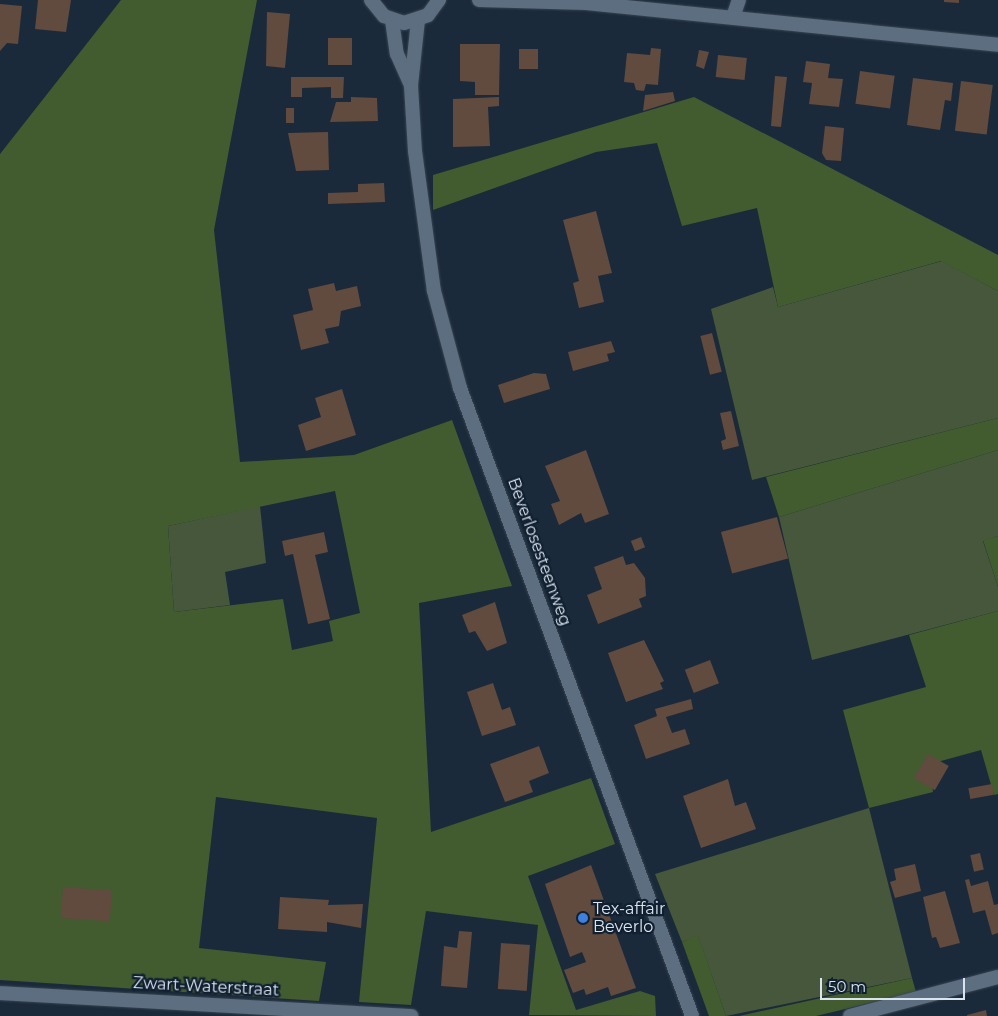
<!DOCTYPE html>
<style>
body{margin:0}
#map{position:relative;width:998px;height:1016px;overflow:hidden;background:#1b2a3a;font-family:Montserrat,sans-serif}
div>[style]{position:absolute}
.green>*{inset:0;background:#47573c}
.forest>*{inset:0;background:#425b2f}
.building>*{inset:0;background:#614a3e;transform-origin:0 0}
.roads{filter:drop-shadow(0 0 1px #384452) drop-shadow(0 0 1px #384452)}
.minor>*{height:14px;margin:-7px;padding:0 7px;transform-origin:7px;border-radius:7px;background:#5d6e81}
.tertiary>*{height:14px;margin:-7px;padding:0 7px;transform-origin:7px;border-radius:7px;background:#5d6e81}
.dots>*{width:14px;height:14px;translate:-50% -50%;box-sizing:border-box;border:2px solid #112030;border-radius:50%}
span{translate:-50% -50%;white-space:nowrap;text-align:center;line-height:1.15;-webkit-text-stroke:4.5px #112030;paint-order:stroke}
.street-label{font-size:16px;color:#dae4ef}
.poi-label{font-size:16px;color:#dae4ef}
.left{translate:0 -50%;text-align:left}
.scale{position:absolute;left:820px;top:978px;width:145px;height:22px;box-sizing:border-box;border:2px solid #dae4ef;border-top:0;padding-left:6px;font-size:15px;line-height:18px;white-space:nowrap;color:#dae4ef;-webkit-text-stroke:4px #112030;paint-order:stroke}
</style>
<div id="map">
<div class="green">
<div style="clip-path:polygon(942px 261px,998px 291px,998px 418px,752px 480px,711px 309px,773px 287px,778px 307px)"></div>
<div style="clip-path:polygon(998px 450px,998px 536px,983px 541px,998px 587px,998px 611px,812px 660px,779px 517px)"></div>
<div style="clip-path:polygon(260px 506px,266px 563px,225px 572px,230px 605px,174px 612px,168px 526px)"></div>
<div style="clip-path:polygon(869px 808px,912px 978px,726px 1016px,698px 936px,682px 942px,655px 874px)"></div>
</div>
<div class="forest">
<div style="clip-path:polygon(evenodd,121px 0,257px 0,214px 230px,240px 462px,354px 455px,452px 420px,512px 586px,419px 603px,431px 832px,591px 778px,615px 844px,528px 876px,576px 1010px,640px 991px,655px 996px,656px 1016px,529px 1015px,538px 925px,426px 911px,411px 1005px,359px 1002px,377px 818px,216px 797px,199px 948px,326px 962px,319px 1001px,0 980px,0 154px,121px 0,335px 491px,360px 613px,329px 621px,333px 641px,292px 650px,283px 599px,174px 612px,168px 526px,335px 491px)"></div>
<div style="clip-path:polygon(694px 97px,998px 255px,998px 291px,941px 261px,778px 307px,757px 208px,682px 226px,657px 143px,596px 152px,433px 210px,433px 175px)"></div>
<div style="clip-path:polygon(998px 418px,998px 450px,779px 517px,766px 477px)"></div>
<div style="clip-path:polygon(998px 536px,998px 587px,983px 540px)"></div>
<div style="clip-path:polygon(998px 611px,998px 794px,994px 795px,981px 750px,930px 764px,933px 792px,869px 808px,843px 710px,926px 687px,909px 635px)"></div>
<div style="clip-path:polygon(698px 935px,726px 1016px,709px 1016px,682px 942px)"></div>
<div style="clip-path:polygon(912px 978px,916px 992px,816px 1016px,739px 1016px)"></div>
</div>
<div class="building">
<div style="clip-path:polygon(38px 0,71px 0,66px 32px,35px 29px)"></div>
<div style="clip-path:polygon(944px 0,959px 0,959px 3px,944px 2px)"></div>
<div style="clip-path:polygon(0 4px,22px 6px,18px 44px,7px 43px,0 51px)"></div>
<div style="clip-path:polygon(267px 12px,290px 14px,285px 68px,266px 66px)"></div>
<div style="left:328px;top:38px;width:24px;height:27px"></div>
<div style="clip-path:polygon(460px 44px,500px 44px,499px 95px,475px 95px,475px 82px,460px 81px)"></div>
<div style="clip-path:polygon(651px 48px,661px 49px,658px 85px,646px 84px,644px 91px,636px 90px,634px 83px,624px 82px,627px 53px,650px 55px)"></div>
<div style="left:538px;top:49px;width:20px;height:19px;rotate:90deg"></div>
<div style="clip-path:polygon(699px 50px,709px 52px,704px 69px,696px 66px)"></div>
<div style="left:718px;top:55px;width:29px;height:22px;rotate:6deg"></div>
<div style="clip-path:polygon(806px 61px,830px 64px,828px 78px,843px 79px,839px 107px,809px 104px,812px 83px,803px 82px)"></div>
<div style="left:860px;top:71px;width:35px;height:33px;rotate:8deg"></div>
<div style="clip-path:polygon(775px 76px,787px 77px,781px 127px,771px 126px)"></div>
<div style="clip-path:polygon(291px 77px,344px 77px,343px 98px,331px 98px,331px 87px,302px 88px,302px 97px,291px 97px)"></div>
<div style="clip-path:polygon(913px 78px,953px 83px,951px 101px,945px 100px,940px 130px,907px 125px)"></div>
<div style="left:961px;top:81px;width:32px;height:50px;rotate:7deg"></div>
<div style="clip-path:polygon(673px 92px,675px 101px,643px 111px,645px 95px)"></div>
<div style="clip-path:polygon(351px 97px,377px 98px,378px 121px,330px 122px,336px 102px,351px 102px)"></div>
<div style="clip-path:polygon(499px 97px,499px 106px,488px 107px,490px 146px,453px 147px,453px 99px)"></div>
<div style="left:286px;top:108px;width:8px;height:15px"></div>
<div style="clip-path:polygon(825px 126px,844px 128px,841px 161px,826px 160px,822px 153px)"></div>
<div style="clip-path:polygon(328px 132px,329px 170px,296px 171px,288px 133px)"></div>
<div style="clip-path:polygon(384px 183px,385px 202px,328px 204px,328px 193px,358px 192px,358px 184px)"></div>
<div style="clip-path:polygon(596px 211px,612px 273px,598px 276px,604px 302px,579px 308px,573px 283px,579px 281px,563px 220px)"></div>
<div style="clip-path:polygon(334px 283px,336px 291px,357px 286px,361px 306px,341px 311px,339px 326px,325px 329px,329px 343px,301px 350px,293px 315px,313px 310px,308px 289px)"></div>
<div style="left:712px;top:333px;width:40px;height:12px;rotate:76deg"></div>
<div style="clip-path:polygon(611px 341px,615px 352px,607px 354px,609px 361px,573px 371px,568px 352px)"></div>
<div style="clip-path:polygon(534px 373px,546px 374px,550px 389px,504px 403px,498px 385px)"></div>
<div style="clip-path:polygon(342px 389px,356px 435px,306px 451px,298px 425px,321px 417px,315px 398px)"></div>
<div style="clip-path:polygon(731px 411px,739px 446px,723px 450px,721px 441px,726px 439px,720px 413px)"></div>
<div style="clip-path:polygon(586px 450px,609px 514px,585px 523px,581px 513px,559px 525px,551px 504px,560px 501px,545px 466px)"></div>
<div style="left:777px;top:517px;width:43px;height:58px;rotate:75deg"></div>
<div style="clip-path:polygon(324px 532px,328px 552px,315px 555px,330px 619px,308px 624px,293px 554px,285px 556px,282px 541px)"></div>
<div style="left:641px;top:537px;width:11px;height:11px;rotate:68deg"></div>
<div style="clip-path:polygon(623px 556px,626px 565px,634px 563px,645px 578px,646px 596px,639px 599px,642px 607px,598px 624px,587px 595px,602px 589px,594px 567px)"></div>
<div style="clip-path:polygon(495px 602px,507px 643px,487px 651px,475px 631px,469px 633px,462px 615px)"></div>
<div style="clip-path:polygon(644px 640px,664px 681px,660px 683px,663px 689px,626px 702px,608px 653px)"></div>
<div style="left:710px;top:660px;width:25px;height:27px;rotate:69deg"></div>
<div style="clip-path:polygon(493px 683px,502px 710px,510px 707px,516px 725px,482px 736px,467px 692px)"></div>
<div style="clip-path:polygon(691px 699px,693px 709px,666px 717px,672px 733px,685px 729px,690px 744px,646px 759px,634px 725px,657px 716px,655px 709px)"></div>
<div style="clip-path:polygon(539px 746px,549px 773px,529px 781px,533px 792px,505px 802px,490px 764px)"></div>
<div style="left:928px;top:754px;width:24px;height:28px;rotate:30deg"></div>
<div style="clip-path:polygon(728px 779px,735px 806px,746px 802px,756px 829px,701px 848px,683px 796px)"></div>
<div style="left:992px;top:784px;width:11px;height:24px;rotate:80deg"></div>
<div style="left:980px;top:853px;width:17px;height:10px;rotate:77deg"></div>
<div style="clip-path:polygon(915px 864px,921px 891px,895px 898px,890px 882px,896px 880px,894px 869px)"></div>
<div style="clip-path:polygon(591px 865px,636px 988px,611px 996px,608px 987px,586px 995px,584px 989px,573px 993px,564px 970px,586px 962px,582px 952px,570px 957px,545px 884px)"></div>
<div style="clip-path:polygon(969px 879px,971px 886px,988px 881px,994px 905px,998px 904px,998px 933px,992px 935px,985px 910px,973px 913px,965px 880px)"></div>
<div style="left:63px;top:887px;width:49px;height:31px;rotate:4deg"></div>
<div style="clip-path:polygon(945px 891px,960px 943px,940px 948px,936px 937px,932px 938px,923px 897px)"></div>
<div style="clip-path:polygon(280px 897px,329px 900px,328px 905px,363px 904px,361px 928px,327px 922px,327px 932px,278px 929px)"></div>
<div style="clip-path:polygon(459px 931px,472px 932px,467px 988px,441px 986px,444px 946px,457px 948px)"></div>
<div style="left:501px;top:943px;width:29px;height:46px;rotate:4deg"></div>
<div style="clip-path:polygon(986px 1010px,987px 1016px,967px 1016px,967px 1015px)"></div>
</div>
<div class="roads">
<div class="minor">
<div style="left:733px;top:17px;width:18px;rotate:-71deg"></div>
<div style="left:0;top:993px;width:412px;rotate:3.2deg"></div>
<div style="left:850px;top:1016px;width:153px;rotate:-14.8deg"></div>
</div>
<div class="tertiary">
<div style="left:371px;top:0;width:21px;rotate:51deg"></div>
<div style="left:384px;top:16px;width:21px;rotate:19deg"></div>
<div style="left:404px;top:23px;width:25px;rotate:-18deg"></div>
<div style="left:428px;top:15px;width:19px;rotate:-54deg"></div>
<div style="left:479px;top:0;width:107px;rotate:1.6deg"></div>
<div style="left:586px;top:3px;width:414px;rotate:5.8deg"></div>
<div style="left:392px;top:20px;width:34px;rotate:82deg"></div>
<div style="left:397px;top:54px;width:35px;rotate:66deg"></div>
<div style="left:418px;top:20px;width:66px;rotate:96.1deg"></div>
<div style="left:411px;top:86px;width:65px;rotate:86.5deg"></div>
<div style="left:415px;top:151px;width:141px;rotate:82.3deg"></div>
<div style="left:434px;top:291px;width:100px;rotate:75deg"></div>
<div style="left:460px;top:388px;width:669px;rotate:69.72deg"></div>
</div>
</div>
<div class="dots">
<div style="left:583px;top:918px;background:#3f7fe0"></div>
</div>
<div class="street-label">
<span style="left:539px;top:552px;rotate:70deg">Beverlosesteenweg</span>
<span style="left:206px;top:987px;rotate:3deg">Zwart-Waterstraat</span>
</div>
<div class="poi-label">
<span class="left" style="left:593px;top:918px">Tex-affair<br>Beverlo</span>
</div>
<div class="scale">50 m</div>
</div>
